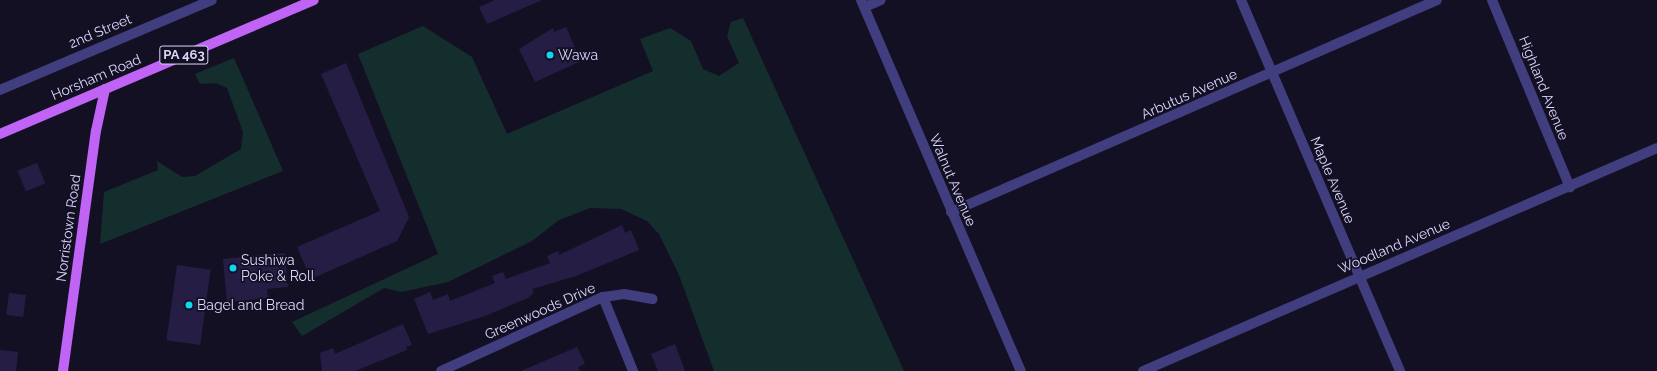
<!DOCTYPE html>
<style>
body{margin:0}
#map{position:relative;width:1657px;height:371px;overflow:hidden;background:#141024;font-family:Raleway,sans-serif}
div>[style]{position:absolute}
.green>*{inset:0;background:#142e2d}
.building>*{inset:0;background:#261d44;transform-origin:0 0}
.minor>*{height:10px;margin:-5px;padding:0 5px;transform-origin:5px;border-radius:5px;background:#413e80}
.major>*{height:10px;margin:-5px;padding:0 5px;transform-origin:5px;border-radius:5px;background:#c064f5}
.dots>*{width:11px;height:11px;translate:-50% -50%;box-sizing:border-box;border:2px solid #141024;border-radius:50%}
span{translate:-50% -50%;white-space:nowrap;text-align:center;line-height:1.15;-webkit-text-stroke:3.5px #141024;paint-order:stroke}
.shield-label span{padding:1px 3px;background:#141024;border:1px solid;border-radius:3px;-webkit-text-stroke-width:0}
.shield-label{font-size:13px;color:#dbd6fc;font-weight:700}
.street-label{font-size:14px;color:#dbd6fc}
.poi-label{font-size:14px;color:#dbd6fc}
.left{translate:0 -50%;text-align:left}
</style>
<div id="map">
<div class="green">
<div style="clip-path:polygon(743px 18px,904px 371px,714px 371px,679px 275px,659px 234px,647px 221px,621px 209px,590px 208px,559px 220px,532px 241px,448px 282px,401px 292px,384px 288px,302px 336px,292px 322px,438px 254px,358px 54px,423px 26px,472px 57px,507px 134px,653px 71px,640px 39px,670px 28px,691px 41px,703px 69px,719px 76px,739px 63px,727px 36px,731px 22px)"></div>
<div style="clip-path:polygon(234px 58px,283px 171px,100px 244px,104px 192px,158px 170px,157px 161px,182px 177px,195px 176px,241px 149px,243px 132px,227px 88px,216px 83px,200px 84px,195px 74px)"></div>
</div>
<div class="building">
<div style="clip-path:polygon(495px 0,542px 0,487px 24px,479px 7px)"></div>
<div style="clip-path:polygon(566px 27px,581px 61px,535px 82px,519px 49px,553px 28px,554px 32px)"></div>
<div style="clip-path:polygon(346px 63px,409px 217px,397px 241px,311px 279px,297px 247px,380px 211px,321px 74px)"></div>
<div style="left:37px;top:163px;width:22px;height:21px;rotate:68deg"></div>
<div style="clip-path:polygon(622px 225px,625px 233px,631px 230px,639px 250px,576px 276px,532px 289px,534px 292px,528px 298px,485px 316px,428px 334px,414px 299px,430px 292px,433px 300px,448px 294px,450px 301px,495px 283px,492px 276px,503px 272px,506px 279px,525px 272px,550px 263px,547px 256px,558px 251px,559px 255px)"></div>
<div style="clip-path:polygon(285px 253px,288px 287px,267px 289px,268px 298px,227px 302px,223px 259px)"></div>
<div style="left:177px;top:265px;width:34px;height:76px;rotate:8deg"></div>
<div style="left:9px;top:293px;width:17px;height:22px;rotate:7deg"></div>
<div style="clip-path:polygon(403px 324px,412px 345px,406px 347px,407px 350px,355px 371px,322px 371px,320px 353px,333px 348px,335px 354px)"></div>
<div style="clip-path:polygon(675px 344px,685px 371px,658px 371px,651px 354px)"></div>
<div style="clip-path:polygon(577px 347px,585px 364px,578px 367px,580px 371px,521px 371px)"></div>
<div style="clip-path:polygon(0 350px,18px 352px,16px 371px,0 371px)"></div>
</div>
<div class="minor">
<div style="left:861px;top:0;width:404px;rotate:66.7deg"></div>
<div style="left:1241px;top:0;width:404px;rotate:66.8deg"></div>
<div style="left:1492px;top:0;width:203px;rotate:67.4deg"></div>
<div style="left:865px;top:7px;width:17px;rotate:-24deg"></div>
<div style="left:0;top:90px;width:230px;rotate:-23deg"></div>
<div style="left:951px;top:212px;width:530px;rotate:-23.57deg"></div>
<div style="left:603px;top:297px;width:80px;rotate:67.9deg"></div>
<div style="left:441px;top:371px;width:178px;rotate:-24.6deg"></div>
<div style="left:603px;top:297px;width:21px;rotate:-8deg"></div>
<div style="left:624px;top:294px;width:29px;rotate:10deg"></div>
<div style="left:1143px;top:371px;width:560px;rotate:-23.45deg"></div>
</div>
<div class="major">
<div style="left:0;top:134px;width:341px;rotate:-23.1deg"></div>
<div style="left:63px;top:371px;width:242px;rotate:-82.2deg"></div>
<div style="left:96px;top:131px;width:43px;rotate:-77.9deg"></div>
</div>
<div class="dots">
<div style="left:550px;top:55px;background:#0fd7ef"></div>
<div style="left:233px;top:268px;background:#0fd7ef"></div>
<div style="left:189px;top:305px;background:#0fd7ef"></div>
</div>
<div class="shield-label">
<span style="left:184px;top:55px">PA 463</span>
</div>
<div class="street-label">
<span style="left:100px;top:31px;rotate:-23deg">2nd Street</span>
<span style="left:96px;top:77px;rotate:-23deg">Horsham Road</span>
<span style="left:1544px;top:88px;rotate:68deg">Highland Avenue</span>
<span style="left:1189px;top:94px;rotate:-24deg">Arbutus Avenue</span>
<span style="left:953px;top:180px;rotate:67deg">Walnut Avenue</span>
<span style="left:1333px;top:180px;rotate:67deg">Maple Avenue</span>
<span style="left:68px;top:228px;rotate:-82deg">Norristown Road</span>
<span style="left:1394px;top:246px;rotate:-23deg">Woodland Avenue</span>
<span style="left:540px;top:311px;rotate:-24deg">Greenwoods Drive</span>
</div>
<div class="poi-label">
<span class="left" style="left:558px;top:55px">Wawa</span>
<span class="left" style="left:241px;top:268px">Sushiwa<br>Poke &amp; Roll</span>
<span class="left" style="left:197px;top:305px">Bagel and Bread</span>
</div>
</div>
